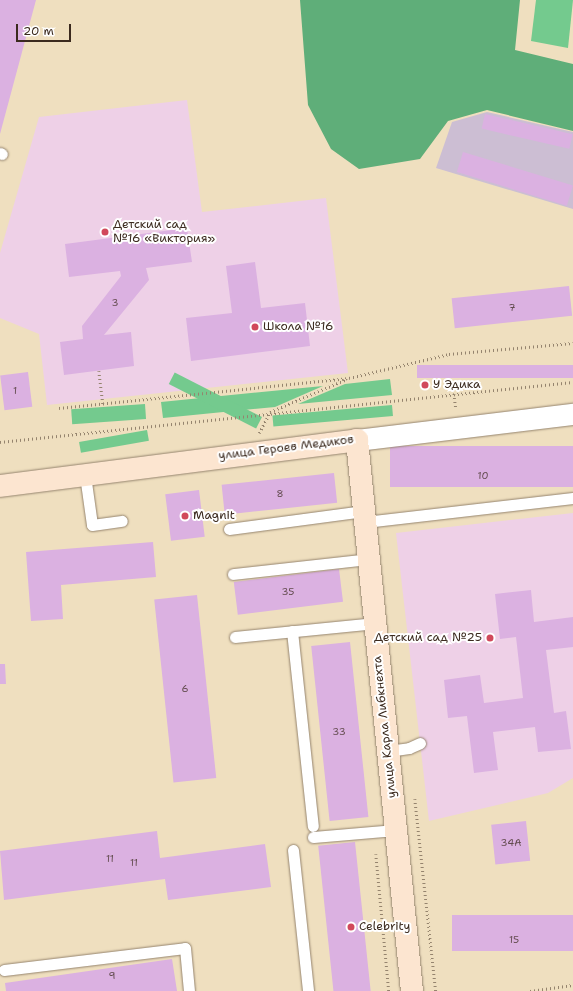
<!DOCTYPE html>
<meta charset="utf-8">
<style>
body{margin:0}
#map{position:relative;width:573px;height:991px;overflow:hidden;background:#efdfbf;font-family:"Shantell Sans",sans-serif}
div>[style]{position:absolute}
.built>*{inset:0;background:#eed0e7}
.industrial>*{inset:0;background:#ccbed3}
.green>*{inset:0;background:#74ca8e;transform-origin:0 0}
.forest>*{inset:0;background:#5fae79}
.building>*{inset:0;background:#dbb1e1;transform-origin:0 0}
.path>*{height:2.5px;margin-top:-1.25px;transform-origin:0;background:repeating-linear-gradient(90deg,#95846e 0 1px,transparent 0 4px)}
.roads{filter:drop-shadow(0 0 1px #95846e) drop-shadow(0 0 1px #95846e)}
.lane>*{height:11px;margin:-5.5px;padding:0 5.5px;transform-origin:5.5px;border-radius:5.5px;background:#fff}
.street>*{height:21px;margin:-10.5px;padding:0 10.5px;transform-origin:10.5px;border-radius:10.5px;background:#fff}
.secondary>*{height:22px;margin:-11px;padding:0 11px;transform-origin:11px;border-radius:11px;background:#fce5d0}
.dots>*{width:11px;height:11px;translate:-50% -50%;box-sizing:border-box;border:2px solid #fff;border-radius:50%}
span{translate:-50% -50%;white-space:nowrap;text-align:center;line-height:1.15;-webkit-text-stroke:4px #fff;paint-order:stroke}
.number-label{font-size:10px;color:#634c4f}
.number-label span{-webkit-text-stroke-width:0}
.poi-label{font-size:12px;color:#3b2a1e}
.left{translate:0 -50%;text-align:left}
.right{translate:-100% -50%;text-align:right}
.street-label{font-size:12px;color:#3b2a1e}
.scale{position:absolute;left:16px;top:24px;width:55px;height:18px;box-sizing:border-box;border:2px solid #3b2a1e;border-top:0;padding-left:5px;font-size:12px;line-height:14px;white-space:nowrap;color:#3b2a1e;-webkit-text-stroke:3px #fff;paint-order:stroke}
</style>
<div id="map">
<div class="built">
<div style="clip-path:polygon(187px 100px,202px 212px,326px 198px,348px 373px,47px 405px,39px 334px,0 318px,0 253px,39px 117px)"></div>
<div style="clip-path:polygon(573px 513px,573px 778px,548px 793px,429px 821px,396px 533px)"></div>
</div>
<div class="industrial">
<div style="clip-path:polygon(487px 112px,573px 132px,573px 209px,436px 168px,452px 122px)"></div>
</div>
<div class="green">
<div style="clip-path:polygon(536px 0,573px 0,568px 48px,531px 41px)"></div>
<div style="clip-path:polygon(390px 379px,392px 395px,298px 404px,345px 384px)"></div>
<div style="clip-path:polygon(323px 386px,275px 407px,163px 418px,161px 402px)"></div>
<div style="left:145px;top:404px;width:15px;height:74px;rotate:86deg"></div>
<div style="left:392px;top:405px;width:11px;height:120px;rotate:85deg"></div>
<div style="left:262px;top:417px;width:13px;height:98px;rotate:117deg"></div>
<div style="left:147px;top:430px;width:11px;height:69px;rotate:80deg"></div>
</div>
<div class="forest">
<div style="clip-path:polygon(300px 0,520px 0,515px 50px,573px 64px,573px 131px,487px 110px,448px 121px,420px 159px,359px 169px,331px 149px,308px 105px)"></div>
</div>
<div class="building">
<div style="clip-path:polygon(0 0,36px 0,0 134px)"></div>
<div style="left:485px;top:114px;width:90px;height:15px;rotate:13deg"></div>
<div style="left:463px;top:152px;width:115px;height:21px;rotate:17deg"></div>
<div style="clip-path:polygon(187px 228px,192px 262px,146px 268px,149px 280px,104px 335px,131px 332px,134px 366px,64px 375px,60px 342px,83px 339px,82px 326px,121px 276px,120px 271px,69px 277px,65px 244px)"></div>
<div style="clip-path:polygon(255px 262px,261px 308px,305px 303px,310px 346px,191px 361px,186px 318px,232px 313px,226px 266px)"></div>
<div style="left:569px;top:286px;width:30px;height:118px;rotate:84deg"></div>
<div style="left:573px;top:365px;width:13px;height:156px;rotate:90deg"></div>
<div style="left:28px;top:372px;width:35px;height:28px;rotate:83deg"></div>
<div style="left:573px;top:446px;width:41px;height:183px;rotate:90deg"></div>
<div style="left:334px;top:473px;width:30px;height:113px;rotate:84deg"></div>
<div style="left:199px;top:490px;width:47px;height:34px;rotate:83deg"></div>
<div style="clip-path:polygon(153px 542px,156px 577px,61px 585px,63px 619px,31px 621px,26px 552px)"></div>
<div style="left:339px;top:569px;width:33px;height:106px;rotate:83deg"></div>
<div style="clip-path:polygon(531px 590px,534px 622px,573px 617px,573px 647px,546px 650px,554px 713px,566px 711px,571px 749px,538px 752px,535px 727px,493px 732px,498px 770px,474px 773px,467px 716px,448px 718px,444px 680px,480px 675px,484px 703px,523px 698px,516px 637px,500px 639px,495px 594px)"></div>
<div style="left:197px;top:595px;width:184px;height:43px;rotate:84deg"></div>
<div style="left:350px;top:642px;width:176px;height:39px;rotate:84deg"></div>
<div style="clip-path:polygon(0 664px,5px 664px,6px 684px,0 684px)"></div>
<div style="left:526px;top:821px;width:40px;height:35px;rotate:84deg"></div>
<div style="clip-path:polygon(157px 831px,160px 858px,265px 844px,271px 887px,168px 900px,165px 879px,4px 900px,0 851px)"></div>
<div style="left:355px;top:842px;width:150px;height:37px;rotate:84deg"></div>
<div style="left:573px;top:915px;width:36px;height:121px;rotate:90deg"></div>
<div style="clip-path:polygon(172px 959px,177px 991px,6px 991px,5px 983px)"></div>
</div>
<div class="path">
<div style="left:99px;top:371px;width:33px;rotate:83deg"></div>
<div style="left:454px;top:394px;width:15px;rotate:82deg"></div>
<div style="left:59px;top:408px;width:292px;rotate:-5.9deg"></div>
<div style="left:349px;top:378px;width:103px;rotate:-13.5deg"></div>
<div style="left:449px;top:354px;width:124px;rotate:-5.1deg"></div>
<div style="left:259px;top:433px;width:24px;rotate:-62deg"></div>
<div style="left:270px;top:412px;width:84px;rotate:-23.2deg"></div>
<div style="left:0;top:442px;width:576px;rotate:-5.98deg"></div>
<div style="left:415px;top:799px;width:193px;rotate:83.8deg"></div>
<div style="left:376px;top:854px;width:138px;rotate:84.6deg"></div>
<div style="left:530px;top:991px;width:43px;rotate:-7.9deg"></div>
</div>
<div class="roads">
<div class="lane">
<div style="left:0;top:153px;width:2px;rotate:27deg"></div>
<div style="left:85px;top:475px;width:50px;rotate:82deg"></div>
<div style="left:92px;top:525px;width:30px;rotate:-8deg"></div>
<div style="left:365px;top:522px;width:209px;rotate:-6.6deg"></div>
<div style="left:229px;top:529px;width:136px;rotate:-7.6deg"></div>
<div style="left:233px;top:574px;width:137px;rotate:-6.3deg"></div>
<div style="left:292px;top:631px;width:196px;rotate:83.9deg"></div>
<div style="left:235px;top:637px;width:141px;rotate:-5.7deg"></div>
<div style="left:388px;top:751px;width:21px;rotate:-8deg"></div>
<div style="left:409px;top:748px;width:12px;rotate:-24deg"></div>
<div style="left:313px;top:837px;width:83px;rotate:-4.8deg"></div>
<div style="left:293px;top:850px;width:142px;rotate:83.9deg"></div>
<div style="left:4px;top:970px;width:182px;rotate:-6.9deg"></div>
<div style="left:185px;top:948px;width:43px;rotate:84.7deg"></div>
</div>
<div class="street">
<div style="left:357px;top:440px;width:218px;rotate:-6.9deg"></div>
</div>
<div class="secondary">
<div style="left:0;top:486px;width:360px;rotate:-7.3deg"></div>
<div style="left:357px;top:440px;width:554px;rotate:84.3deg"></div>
</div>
</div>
<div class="dots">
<div style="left:105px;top:232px;background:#d1495b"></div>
<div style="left:255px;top:327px;background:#d1495b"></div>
<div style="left:425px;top:385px;background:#d1495b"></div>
<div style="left:185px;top:516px;background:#d1495b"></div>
<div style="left:490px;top:638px;background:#d1495b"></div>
<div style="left:351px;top:927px;background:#d1495b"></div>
</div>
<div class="number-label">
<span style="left:115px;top:303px">3</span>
<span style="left:512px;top:308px">7</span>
<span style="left:15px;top:391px">1</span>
<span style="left:483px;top:476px">10</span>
<span style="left:280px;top:494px">8</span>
<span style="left:288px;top:592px">35</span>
<span style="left:185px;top:689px">6</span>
<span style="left:339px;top:732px">33</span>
<span style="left:511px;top:843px">34А</span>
<span style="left:110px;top:859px">11</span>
<span style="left:134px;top:863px">11</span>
<span style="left:514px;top:940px">15</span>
<span style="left:112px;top:976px">9</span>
</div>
<div class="poi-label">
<span class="left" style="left:113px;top:232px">Детский сад<br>№16 «Виктория»</span>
<span class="left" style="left:263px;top:327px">Школа №16</span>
<span class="left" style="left:433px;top:385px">У Эдика</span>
<span class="left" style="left:193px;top:516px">Magnit</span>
<span class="right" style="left:482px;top:638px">Детский сад №25</span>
<span class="left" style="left:359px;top:927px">Celebrity</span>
</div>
<div class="street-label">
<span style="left:286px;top:448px;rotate:-7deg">улица Героев Медиков</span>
<span style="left:385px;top:727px;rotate:-96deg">улица Карла Либкнехта</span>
</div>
<div class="scale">20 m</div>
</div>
